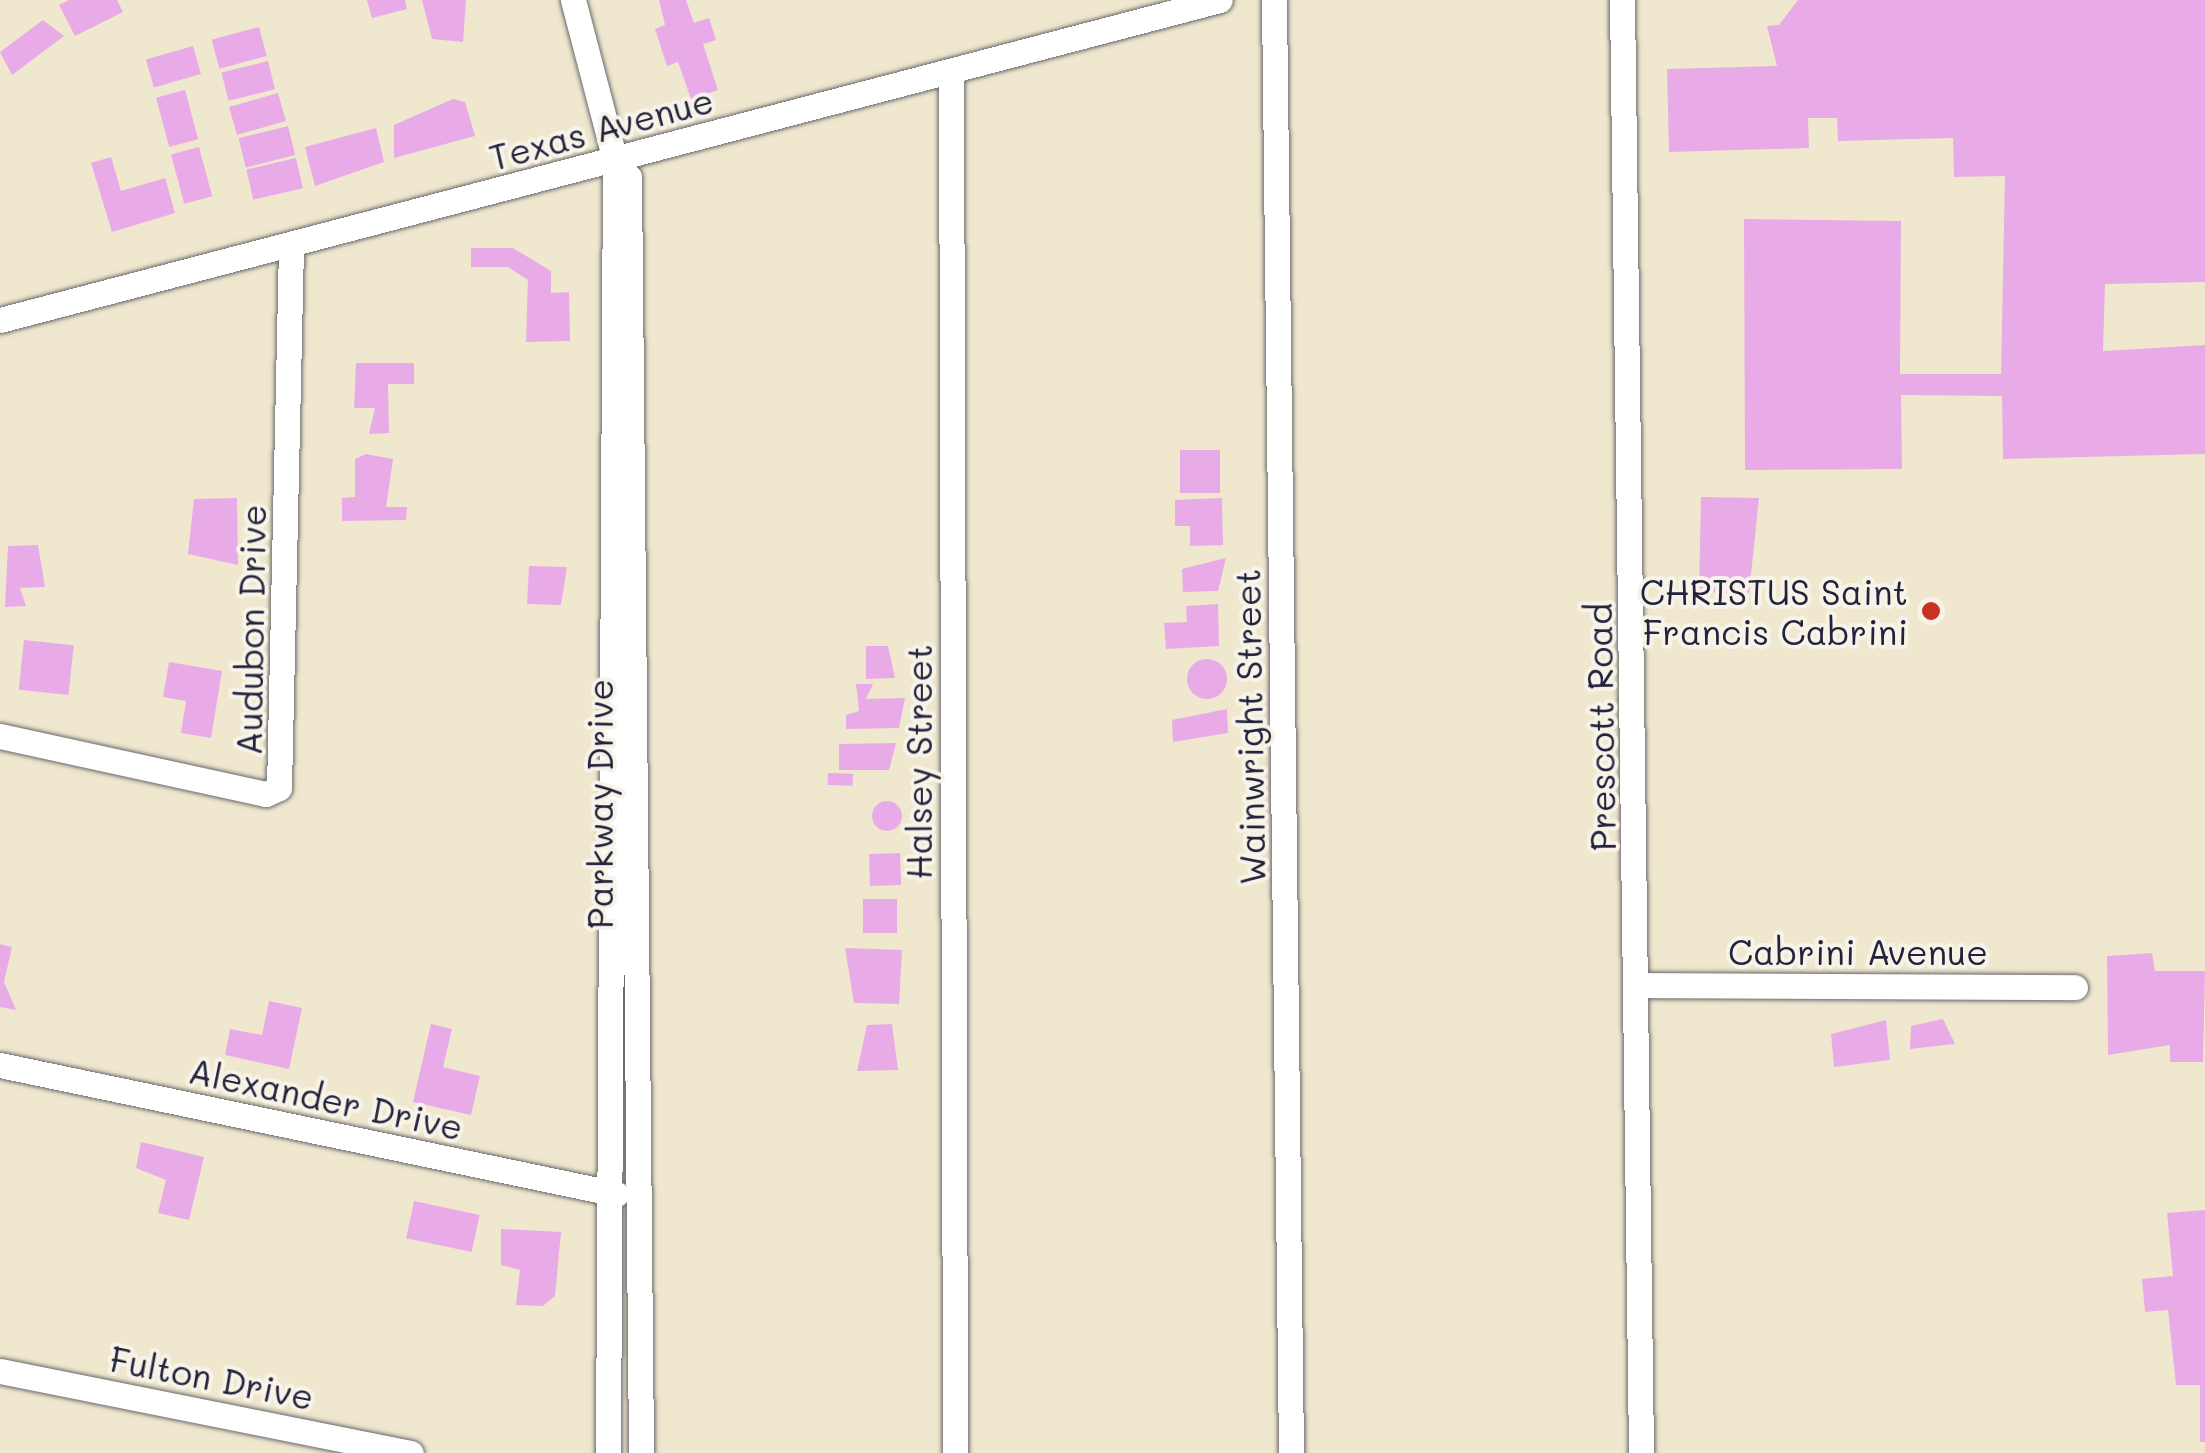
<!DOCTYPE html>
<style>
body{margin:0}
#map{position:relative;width:2205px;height:1453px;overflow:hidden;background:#efe8ce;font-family:Mali,sans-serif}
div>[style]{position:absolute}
.building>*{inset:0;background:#e9abe7;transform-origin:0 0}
.round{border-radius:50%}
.roads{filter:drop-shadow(0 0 2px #6a676e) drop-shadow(0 0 2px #6a676e)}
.minor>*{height:25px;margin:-12.5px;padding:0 12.5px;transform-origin:12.5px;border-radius:12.5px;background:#fff}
.dots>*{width:28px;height:28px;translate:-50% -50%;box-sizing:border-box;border:5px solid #f7f3e8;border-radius:50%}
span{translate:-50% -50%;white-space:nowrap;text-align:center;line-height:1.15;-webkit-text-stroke:8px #f7f3e8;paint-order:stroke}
.street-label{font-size:35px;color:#22223b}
.poi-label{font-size:35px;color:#22223b}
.right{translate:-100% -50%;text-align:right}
</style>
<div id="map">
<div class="building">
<div style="clip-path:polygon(69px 0,117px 0,123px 12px,75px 36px,59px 5px)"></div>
<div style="clip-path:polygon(367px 0,405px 0,407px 9px,372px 18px)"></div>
<div style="clip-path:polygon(422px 0,466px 0,463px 42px,432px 39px)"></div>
<div style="clip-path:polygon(659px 0,686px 0,694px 23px,709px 18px,716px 40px,703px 44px,718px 90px,691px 99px,678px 62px,667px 66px,655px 29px,665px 25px)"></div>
<div style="clip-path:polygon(1798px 0,2205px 0,2205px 282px,2105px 284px,2103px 351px,2205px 345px,2205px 454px,2003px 459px,2002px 396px,1901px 395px,1902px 469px,1745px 470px,1744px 219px,1901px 221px,1900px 374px,2001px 374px,2005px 176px,1954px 177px,1953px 138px,1838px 141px,1837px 118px,1808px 118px,1809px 148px,1669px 152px,1667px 69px,1777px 66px,1767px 26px,1779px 25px)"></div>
<div style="clip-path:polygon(43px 20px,64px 36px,12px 75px,0 52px)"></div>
<div style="left:259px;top:27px;width:30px;height:49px;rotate:75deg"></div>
<div style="left:193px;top:46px;width:29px;height:49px;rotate:74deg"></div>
<div style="left:268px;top:61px;width:29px;height:48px;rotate:76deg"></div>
<div style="left:185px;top:90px;width:51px;height:30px;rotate:75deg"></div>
<div style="left:278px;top:93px;width:29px;height:51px;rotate:74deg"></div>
<div style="clip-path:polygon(453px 99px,465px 102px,475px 136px,394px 158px,394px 125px)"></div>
<div style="left:288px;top:126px;width:30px;height:51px;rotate:76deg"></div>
<div style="clip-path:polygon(376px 128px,384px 162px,315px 186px,305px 147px)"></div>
<div style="left:199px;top:147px;width:51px;height:29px;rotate:75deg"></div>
<div style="clip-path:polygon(111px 157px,121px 191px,165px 178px,175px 213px,112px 232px,91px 163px)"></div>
<div style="left:296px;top:158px;width:31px;height:51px;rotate:77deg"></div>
<div style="clip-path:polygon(471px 248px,513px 248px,551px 271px,551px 293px,569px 292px,570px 341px,526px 342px,528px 280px,508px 267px,471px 267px)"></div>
<div style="clip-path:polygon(356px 363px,414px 363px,414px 384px,388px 384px,389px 433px,369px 434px,375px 408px,354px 408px)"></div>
<div style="left:1220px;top:450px;width:43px;height:40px;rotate:90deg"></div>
<div style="clip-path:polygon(366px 454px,393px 459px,386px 507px,407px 507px,406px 520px,342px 521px,342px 498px,355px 497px,355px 459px)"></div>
<div style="clip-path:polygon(1701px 497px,1759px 498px,1749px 593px,1699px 592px)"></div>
<div style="clip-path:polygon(237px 498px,238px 565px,188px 554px,194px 499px)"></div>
<div style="clip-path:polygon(1222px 498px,1223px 545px,1190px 546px,1190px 526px,1175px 526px,1175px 500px)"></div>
<div style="clip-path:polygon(38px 545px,45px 587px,20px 588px,26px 606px,5px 607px,8px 546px)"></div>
<div style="clip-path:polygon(1226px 558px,1218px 591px,1183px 592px,1182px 569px)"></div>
<div style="clip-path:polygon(529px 566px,567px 567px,561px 605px,527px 604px)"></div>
<div style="clip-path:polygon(1218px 604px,1219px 646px,1166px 649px,1164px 623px,1187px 622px,1186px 606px)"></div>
<div style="left:24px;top:640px;width:50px;height:50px;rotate:6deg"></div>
<div style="clip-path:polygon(866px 646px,888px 646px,895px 678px,866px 679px)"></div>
<div class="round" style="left:1187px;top:659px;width:40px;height:40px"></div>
<div style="clip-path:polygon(169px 662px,222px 671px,211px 738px,181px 733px,186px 701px,163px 697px)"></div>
<div style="clip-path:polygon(856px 684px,873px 684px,866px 699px,905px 698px,899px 728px,846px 729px,846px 715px,859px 711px)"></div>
<div style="clip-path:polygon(1227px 709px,1228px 733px,1173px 742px,1172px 720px)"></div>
<div style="clip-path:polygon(896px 743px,889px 770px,839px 770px,839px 744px)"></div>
<div style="left:828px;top:773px;width:25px;height:12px;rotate:2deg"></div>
<div class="round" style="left:872px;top:801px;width:30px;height:30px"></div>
<div style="left:900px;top:853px;width:32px;height:31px;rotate:88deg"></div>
<div style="left:863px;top:899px;width:34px;height:34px"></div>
<div style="clip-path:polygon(0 944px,12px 947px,4px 982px,16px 1010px,0 1007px)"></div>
<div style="clip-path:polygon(845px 948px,902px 950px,899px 1004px,854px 1003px)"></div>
<div style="clip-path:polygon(2152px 953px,2155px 971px,2205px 971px,2203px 1062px,2170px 1062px,2170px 1045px,2108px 1055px,2107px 956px)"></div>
<div style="clip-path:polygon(269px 1001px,302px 1008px,289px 1069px,225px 1055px,230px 1029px,262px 1035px)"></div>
<div style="clip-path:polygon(1943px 1019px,1955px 1044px,1910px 1049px,1911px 1026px)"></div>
<div style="clip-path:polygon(1886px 1020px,1890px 1060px,1834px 1067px,1831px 1034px)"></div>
<div style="clip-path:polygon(431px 1024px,452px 1029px,443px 1067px,480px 1076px,471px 1115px,413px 1102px)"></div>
<div style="clip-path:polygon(892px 1024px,898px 1070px,857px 1071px,867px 1025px)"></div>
<div style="clip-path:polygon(141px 1142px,204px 1157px,189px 1220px,158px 1213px,166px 1180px,136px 1168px)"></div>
<div style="left:414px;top:1201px;width:67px;height:38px;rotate:12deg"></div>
<div style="clip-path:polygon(2205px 1210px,2205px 1442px,2200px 1442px,2200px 1385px,2176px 1385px,2168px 1310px,2145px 1312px,2142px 1279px,2173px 1276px,2167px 1213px)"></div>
<div style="clip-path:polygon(501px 1229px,561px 1232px,555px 1296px,543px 1306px,516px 1305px,520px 1270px,501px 1265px)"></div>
</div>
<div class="roads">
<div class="minor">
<div style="left:573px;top:0;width:165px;rotate:75.3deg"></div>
<div style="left:615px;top:160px;width:22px;rotate:51deg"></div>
<div style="left:629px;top:177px;width:1276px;rotate:89.46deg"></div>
<div style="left:1274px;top:0;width:1453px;rotate:89.33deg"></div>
<div style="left:1622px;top:0;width:1453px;rotate:89.25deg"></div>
<div style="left:951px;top:71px;width:1382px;rotate:89.83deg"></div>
<div style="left:0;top:320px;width:1261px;rotate:-14.7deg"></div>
<div style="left:0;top:736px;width:272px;rotate:12.3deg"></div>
<div style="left:266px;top:794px;width:14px;rotate:-25deg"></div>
<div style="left:279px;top:788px;width:542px;rotate:-88.73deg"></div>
<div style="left:1640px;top:985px;width:435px;rotate:0.3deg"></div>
<div style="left:0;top:1065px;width:630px;rotate:11.81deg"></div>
<div style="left:0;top:1371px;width:419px;rotate:11.3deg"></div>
<div style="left:608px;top:1453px;width:1293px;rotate:-89.69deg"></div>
</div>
</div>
<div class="dots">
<div style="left:1931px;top:611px;background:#c8321e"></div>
</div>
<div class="street-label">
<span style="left:601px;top:128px;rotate:-15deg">Texas Avenue</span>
<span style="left:250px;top:630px;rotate:-89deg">Audubon Drive</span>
<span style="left:1249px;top:727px;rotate:-91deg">Wainwright Street</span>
<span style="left:1600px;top:727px;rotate:-91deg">Prescott Road</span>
<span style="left:918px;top:762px;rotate:-90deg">Halsey Street</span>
<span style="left:599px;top:804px;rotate:-90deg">Parkway Drive</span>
<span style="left:1858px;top:951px">Cabrini Avenue</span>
<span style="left:326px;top:1098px;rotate:12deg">Alexander Drive</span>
<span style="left:212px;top:1377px;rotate:11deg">Fulton Drive</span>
</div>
<div class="poi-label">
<span class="right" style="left:1908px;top:611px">CHRISTUS Saint<br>Francis Cabrini</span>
</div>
</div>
